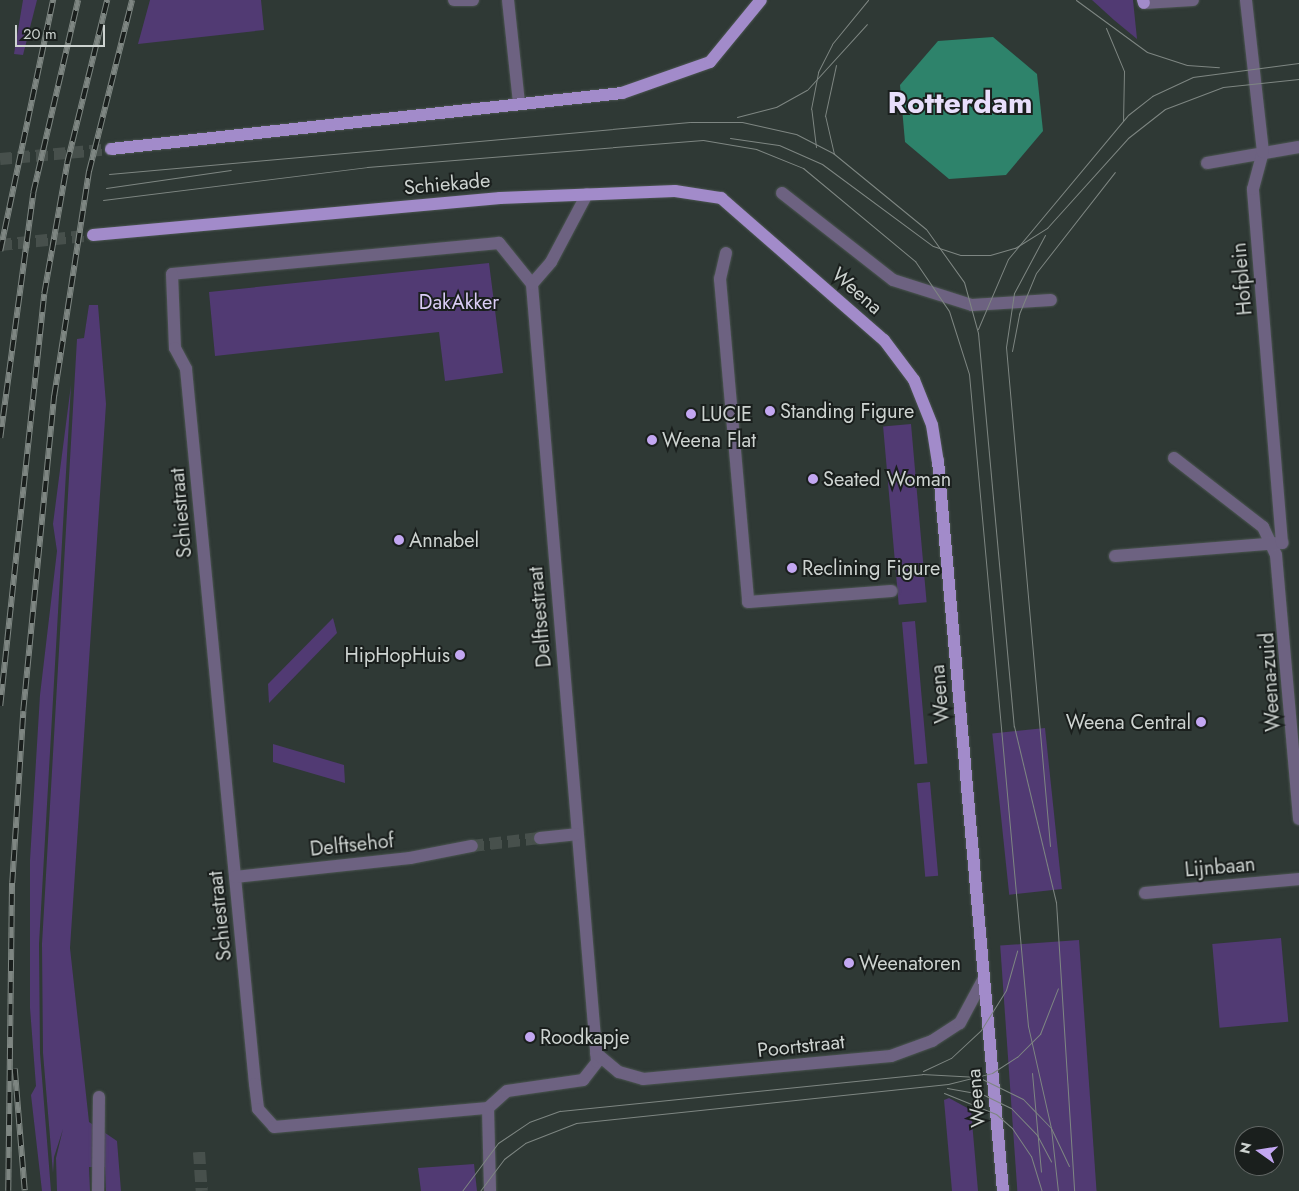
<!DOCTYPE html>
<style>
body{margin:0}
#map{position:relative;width:1299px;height:1191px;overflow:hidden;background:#2f3935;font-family:Jost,sans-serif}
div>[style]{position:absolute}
.green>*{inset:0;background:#513a73;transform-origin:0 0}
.water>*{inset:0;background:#2e836b}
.minor-tunnel>*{height:12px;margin-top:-6px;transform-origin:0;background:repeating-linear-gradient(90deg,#47504c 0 12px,transparent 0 18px)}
.major-tunnel>*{height:12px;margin-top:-6px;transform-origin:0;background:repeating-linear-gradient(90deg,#47504c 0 12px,transparent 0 18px)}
.roads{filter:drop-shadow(0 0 1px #4b5551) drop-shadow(0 0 1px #4b5551)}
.minor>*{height:12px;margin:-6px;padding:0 6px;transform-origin:6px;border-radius:6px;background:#6d6281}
.major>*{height:12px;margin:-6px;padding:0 6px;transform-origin:6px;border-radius:6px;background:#a28bca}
.tram>*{height:1px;margin:-0.5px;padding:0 0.5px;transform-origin:0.5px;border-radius:0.5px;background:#7e8682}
.rail>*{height:5.5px;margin-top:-2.75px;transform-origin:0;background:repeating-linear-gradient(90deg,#1a1f1d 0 11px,#7e8682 0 22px);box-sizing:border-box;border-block:1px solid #7e8682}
.dots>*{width:14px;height:14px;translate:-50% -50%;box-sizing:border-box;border:2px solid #1a1f1d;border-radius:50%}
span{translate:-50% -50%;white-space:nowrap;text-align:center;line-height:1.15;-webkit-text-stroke:4px #1a1f1d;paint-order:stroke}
.street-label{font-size:20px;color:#cdd3d0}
.park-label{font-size:20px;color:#daccf5}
.poi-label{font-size:20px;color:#cdd3d0}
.left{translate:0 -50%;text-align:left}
.right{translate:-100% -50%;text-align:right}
.town-label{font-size:30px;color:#e8defb;font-weight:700}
.north{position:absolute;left:1234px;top:1126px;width:50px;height:50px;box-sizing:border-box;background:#1a1f1d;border:1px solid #626765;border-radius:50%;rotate:283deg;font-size:14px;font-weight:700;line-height:20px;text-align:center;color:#cdd3d0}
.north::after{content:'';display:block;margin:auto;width:18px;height:22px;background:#c3a7f2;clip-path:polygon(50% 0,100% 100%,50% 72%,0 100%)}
.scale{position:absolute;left:15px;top:25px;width:90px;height:22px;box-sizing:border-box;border:2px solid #cdd3d0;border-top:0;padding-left:6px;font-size:15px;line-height:18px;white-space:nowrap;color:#cdd3d0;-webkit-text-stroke:4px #1a1f1d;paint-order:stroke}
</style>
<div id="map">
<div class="green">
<div style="clip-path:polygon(23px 0,37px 0,23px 55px,14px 54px)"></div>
<div style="clip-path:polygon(150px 0,261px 0,264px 30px,138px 44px)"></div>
<div style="clip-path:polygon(1092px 0,1133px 0,1137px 39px,1114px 20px)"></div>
<div style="clip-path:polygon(489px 263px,503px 373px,445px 381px,439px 332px,215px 356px,209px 292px)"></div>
<div style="clip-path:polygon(89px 305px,98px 305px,106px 404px,70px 948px,89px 1122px,117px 1141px,121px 1191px,106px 1191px,105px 1167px,89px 1167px,90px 1191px,57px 1191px,56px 1158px,63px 1129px,54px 1157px,53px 1173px,43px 1053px,42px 944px,77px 339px,84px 338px)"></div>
<div style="clip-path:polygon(71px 385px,39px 944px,40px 1053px,51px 1191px,42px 1191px,31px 1095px,36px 1086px,30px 1008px,30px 860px,40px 695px,57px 551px,53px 524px)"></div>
<div style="left:911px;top:424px;width:179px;height:28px;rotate:85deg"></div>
<div style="clip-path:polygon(333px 618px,337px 633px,269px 703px,268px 684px)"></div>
<div style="left:915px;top:621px;width:143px;height:13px;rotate:85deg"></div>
<div style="left:1045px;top:728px;width:162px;height:53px;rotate:84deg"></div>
<div style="clip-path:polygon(273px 744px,344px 765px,345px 783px,273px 762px)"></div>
<div style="left:930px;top:782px;width:94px;height:13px;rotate:85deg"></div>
<div style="left:1281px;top:938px;width:84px;height:69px;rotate:85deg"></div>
<div style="left:1079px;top:940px;width:252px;height:79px;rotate:86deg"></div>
<div style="clip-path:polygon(949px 1098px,971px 1110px,978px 1191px,952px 1191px,944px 1100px)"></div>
<div style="clip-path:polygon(474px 1164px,477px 1191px,421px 1191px,418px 1168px)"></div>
</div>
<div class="water">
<div style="clip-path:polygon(993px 37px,1037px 74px,1043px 131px,1006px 175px,949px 179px,905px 142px,900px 85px,938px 41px)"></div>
</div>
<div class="minor-tunnel">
<div style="left:472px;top:846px;width:68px;rotate:-6.7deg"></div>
<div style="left:199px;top:1152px;width:39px;rotate:86deg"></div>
</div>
<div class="major-tunnel">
<div style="left:0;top:159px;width:111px;rotate:-5.1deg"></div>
<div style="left:0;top:245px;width:94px;rotate:-6.1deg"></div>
</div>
<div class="roads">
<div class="minor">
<div style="left:454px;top:0;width:19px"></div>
<div style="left:508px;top:0;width:104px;rotate:83.9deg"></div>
<div style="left:1144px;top:3px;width:49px;rotate:-3.5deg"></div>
<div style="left:1207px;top:163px;width:93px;rotate:-9.9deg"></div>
<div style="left:782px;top:193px;width:141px;rotate:38.1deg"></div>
<div style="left:893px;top:280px;width:83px;rotate:17.6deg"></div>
<div style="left:972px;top:305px;width:79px;rotate:-3.6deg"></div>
<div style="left:726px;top:253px;width:27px;rotate:103deg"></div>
<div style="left:720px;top:279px;width:324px;rotate:85deg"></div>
<div style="left:748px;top:602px;width:144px;rotate:-4.4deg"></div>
<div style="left:532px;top:284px;width:53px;rotate:-128.8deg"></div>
<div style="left:499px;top:243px;width:328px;rotate:174.6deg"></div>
<div style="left:172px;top:274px;width:74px;rotate:87.7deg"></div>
<div style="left:175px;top:348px;width:24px;rotate:62deg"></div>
<div style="left:186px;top:369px;width:718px;rotate:84.49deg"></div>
<div style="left:255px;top:1084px;width:25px;rotate:83deg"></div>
<div style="left:258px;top:1109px;width:24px;rotate:48deg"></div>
<div style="left:274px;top:1127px;width:215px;rotate:-5.1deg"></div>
<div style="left:488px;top:1108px;width:25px;rotate:-42deg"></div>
<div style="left:507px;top:1091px;width:77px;rotate:-8.2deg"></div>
<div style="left:583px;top:1080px;width:23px;rotate:-52deg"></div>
<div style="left:597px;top:1062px;width:781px;rotate:-94.78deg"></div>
<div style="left:532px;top:284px;width:29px;rotate:-49deg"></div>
<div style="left:551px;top:262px;width:77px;rotate:-62.1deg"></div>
<div style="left:1174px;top:458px;width:113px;rotate:37.8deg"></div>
<div style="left:1263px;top:527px;width:31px;rotate:65deg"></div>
<div style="left:1276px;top:555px;width:265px;rotate:85deg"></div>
<div style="left:1115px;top:556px;width:168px;rotate:-4.5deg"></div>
<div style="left:1282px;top:543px;width:355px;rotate:-94.7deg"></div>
<div style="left:1253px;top:189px;width:38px;rotate:-75deg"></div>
<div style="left:1263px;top:152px;width:153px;rotate:-96.4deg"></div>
<div style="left:540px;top:838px;width:36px;rotate:-6deg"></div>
<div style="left:235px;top:877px;width:176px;rotate:-6.2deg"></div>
<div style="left:410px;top:858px;width:63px;rotate:-11deg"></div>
<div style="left:1145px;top:893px;width:155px;rotate:-5.2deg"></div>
<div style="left:596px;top:1053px;width:30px;rotate:40deg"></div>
<div style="left:619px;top:1072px;width:25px;rotate:16deg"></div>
<div style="left:643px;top:1079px;width:249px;rotate:-5.3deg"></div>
<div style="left:891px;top:1056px;width:44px;rotate:-20.1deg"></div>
<div style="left:932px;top:1041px;width:33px;rotate:-33deg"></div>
<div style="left:960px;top:1023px;width:49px;rotate:-61.9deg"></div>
<div style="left:488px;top:1108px;width:83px;rotate:88.6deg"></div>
<div style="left:98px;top:1191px;width:94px;rotate:-89.4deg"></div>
</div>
<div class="major">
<div style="left:1143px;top:0;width:3px;rotate:72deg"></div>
<div style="left:111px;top:149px;width:514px;rotate:-6.25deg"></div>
<div style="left:622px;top:93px;width:93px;rotate:-19.4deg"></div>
<div style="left:710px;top:62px;width:80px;rotate:-50.6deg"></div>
<div style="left:93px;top:235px;width:409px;rotate:-5.2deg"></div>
<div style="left:500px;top:198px;width:175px;rotate:-2.3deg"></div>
<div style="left:675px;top:191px;width:47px;rotate:8.7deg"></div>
<div style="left:721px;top:198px;width:216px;rotate:41.1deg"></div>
<div style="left:884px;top:340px;width:50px;rotate:53.1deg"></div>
<div style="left:914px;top:380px;width:48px;rotate:68.2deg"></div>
<div style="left:932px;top:425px;width:36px;rotate:81deg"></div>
<div style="left:938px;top:461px;width:733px;rotate:84.91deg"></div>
</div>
</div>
<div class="tram">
<div style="left:1076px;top:0;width:88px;rotate:36.2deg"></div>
<div style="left:1147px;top:52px;width:42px;rotate:18deg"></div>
<div style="left:1187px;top:65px;width:32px;rotate:4deg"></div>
<div style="left:1106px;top:28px;width:47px;rotate:67.3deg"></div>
<div style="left:1124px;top:71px;width:50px;rotate:91.1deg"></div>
<div style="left:737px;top:117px;width:40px;rotate:-14.4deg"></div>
<div style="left:776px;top:107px;width:35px;rotate:-29deg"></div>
<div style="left:807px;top:90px;width:89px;rotate:-47.7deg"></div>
<div style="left:730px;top:138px;width:49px;rotate:8.1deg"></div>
<div style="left:779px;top:145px;width:47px;rotate:23.8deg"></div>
<div style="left:822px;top:164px;width:138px;rotate:36.5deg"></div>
<div style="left:933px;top:246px;width:28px;rotate:18deg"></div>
<div style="left:960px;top:255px;width:30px"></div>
<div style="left:990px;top:255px;width:26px;rotate:-16deg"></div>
<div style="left:1015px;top:248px;width:38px;rotate:-32deg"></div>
<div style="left:1047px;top:228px;width:121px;rotate:-48deg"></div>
<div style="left:1128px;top:138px;width:47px;rotate:-38.1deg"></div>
<div style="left:1165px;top:109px;width:62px;rotate:-20.8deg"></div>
<div style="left:1223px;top:87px;width:76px;rotate:-6deg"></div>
<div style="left:816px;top:147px;width:38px;rotate:-97deg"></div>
<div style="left:811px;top:109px;width:38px;rotate:-79deg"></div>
<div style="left:818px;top:72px;width:31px;rotate:-63deg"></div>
<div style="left:832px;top:44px;width:57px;rotate:-50.7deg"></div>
<div style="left:834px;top:154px;width:39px;rotate:-103deg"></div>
<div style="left:825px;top:116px;width:52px;rotate:-77.8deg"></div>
<div style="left:109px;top:174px;width:583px;rotate:-5.11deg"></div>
<div style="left:690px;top:122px;width:52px"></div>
<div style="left:742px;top:122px;width:55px;rotate:12.5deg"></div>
<div style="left:796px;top:134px;width:42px;rotate:27.2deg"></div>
<div style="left:833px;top:153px;width:120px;rotate:39.3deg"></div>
<div style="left:926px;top:229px;width:65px;rotate:54.4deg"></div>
<div style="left:964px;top:282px;width:53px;rotate:74.6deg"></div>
<div style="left:978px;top:333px;width:395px;rotate:84.8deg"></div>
<div style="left:1014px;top:726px;width:181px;rotate:76.6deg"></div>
<div style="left:1056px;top:902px;width:290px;rotate:86.4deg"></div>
<div style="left:106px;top:188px;width:126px;rotate:-8.2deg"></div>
<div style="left:103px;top:200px;width:266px;rotate:-7.1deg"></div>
<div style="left:367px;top:167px;width:337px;rotate:-4.6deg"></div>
<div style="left:703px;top:140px;width:54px;rotate:9.6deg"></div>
<div style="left:756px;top:149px;width:51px;rotate:22deg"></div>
<div style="left:803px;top:168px;width:146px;rotate:39.7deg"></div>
<div style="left:915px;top:261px;width:60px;rotate:55.8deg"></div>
<div style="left:949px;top:311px;width:66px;rotate:72.4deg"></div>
<div style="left:969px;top:374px;width:655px;rotate:84.83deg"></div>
<div style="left:1028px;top:1026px;width:105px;rotate:77.3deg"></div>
<div style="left:1051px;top:1128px;width:63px;rotate:83.7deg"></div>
<div style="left:1045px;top:235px;width:66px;rotate:118.1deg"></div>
<div style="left:1014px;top:293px;width:55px;rotate:98.4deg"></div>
<div style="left:1006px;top:347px;width:501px;rotate:84.96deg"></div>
<div style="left:978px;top:329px;width:76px;rotate:-66.8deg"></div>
<div style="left:1008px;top:259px;width:187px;rotate:-50.2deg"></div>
<div style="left:1128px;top:115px;width:31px;rotate:-38deg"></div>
<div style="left:1152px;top:96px;width:45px;rotate:-24.9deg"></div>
<div style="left:1193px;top:77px;width:107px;rotate:-7.5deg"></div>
<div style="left:1012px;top:351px;width:38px;rotate:-79deg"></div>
<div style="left:1019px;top:314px;width:44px;rotate:-67.5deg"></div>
<div style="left:1036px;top:273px;width:128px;rotate:-52deg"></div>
<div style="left:923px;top:1071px;width:31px;rotate:-25deg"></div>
<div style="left:951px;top:1058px;width:41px;rotate:-43deg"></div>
<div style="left:981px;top:1030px;width:47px;rotate:-58deg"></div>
<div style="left:1006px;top:990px;width:41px;rotate:-74.2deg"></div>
<div style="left:1032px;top:1073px;width:99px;rotate:84.8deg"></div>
<div style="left:947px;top:1088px;width:36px;rotate:10deg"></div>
<div style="left:982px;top:1094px;width:32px;rotate:26deg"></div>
<div style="left:1011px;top:1108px;width:37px;rotate:46deg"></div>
<div style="left:1037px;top:1135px;width:30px;rotate:62deg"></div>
<div style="left:944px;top:1093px;width:56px;rotate:22deg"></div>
<div style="left:996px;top:1114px;width:21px;rotate:41deg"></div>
<div style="left:1012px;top:1128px;width:34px;rotate:56deg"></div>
<div style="left:1031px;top:1156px;width:37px;rotate:73deg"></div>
<div style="left:462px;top:1191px;width:60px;rotate:-53.1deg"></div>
<div style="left:498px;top:1143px;width:37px;rotate:-34deg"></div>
<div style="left:529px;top:1122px;width:33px;rotate:-20deg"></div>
<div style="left:560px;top:1111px;width:364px;rotate:-5.8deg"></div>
<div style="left:922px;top:1074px;width:56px;rotate:3.1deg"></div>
<div style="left:978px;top:1077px;width:50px;rotate:26.1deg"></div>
<div style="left:1023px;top:1099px;width:40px;rotate:46deg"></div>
<div style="left:1051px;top:1128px;width:42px;rotate:64.7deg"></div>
<div style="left:480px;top:1191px;width:40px;rotate:-53deg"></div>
<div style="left:504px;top:1159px;width:26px;rotate:-37deg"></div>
<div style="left:525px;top:1143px;width:55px;rotate:-21.4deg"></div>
<div style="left:576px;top:1123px;width:374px;rotate:-6deg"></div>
<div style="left:948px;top:1084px;width:45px;rotate:-14deg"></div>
<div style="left:992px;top:1073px;width:30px;rotate:-33deg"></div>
<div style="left:1017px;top:1057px;width:33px;rotate:-45deg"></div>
<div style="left:1040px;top:1034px;width:49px;rotate:-68.6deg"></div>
</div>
<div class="rail">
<div style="left:0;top:251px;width:257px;rotate:-78.1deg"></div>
<div style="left:0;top:438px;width:247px;rotate:-82.3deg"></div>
<div style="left:33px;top:193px;width:198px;rotate:-76.9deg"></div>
<div style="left:0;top:706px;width:414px;rotate:-83.9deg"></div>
<div style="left:44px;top:294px;width:133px;rotate:-80deg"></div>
<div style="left:67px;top:163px;width:168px;rotate:-76.2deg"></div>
<div style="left:15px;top:1069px;width:122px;rotate:85.3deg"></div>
<div style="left:8px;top:1191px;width:308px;rotate:-89.3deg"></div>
<div style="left:12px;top:883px;width:172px;rotate:-86.3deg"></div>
<div style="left:23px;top:711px;width:317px;rotate:-84.4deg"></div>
<div style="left:54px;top:396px;width:228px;rotate:-81.2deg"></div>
<div style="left:89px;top:171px;width:176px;rotate:-75.9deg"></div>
</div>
<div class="dots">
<div style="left:770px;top:411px;background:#c3a7f2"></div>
<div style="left:691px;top:414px;background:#c3a7f2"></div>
<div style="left:652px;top:440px;background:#c3a7f2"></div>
<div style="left:813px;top:479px;background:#c3a7f2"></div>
<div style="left:399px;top:540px;background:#c3a7f2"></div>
<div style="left:792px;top:568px;background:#c3a7f2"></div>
<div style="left:460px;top:655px;background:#c3a7f2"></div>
<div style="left:1201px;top:722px;background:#c3a7f2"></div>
<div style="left:849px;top:963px;background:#c3a7f2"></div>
<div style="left:530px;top:1037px;background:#c3a7f2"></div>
</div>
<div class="street-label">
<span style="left:447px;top:184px;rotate:-5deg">Schiekade</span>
<span style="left:1242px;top:279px;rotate:-95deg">Hofplein</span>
<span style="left:857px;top:291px;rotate:41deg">Weena</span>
<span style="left:181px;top:513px;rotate:-95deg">Schiestraat</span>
<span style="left:540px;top:617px;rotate:-95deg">Delftsestraat</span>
<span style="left:1270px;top:682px;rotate:-94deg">Weena-zuid</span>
<span style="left:940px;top:694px;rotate:-95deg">Weena</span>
<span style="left:352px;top:845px;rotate:-6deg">Delftsehof</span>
<span style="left:1220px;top:867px;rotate:-5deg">Lijnbaan</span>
<span style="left:220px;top:916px;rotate:-96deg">Schiestraat</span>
<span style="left:801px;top:1046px;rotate:-6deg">Poortstraat</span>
<span style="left:976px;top:1098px;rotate:-95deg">Weena</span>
</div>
<div class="park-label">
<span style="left:459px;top:302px">DakAkker</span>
</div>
<div class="poi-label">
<span class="left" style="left:780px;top:411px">Standing Figure</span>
<span class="left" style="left:701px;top:414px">LUCIE</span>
<span class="left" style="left:662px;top:440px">Weena Flat</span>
<span class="left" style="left:823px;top:479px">Seated Woman</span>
<span class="left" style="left:409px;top:540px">Annabel</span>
<span class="left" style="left:802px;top:568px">Reclining Figure</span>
<span class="right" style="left:450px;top:655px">HipHopHuis</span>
<span class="right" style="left:1191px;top:722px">Weena Central</span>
<span class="left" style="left:859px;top:963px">Weenatoren</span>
<span class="left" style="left:540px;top:1037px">Roodkapje</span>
</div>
<div class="town-label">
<span style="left:960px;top:103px">Rotterdam</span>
</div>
<div class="north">N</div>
<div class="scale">20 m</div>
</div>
